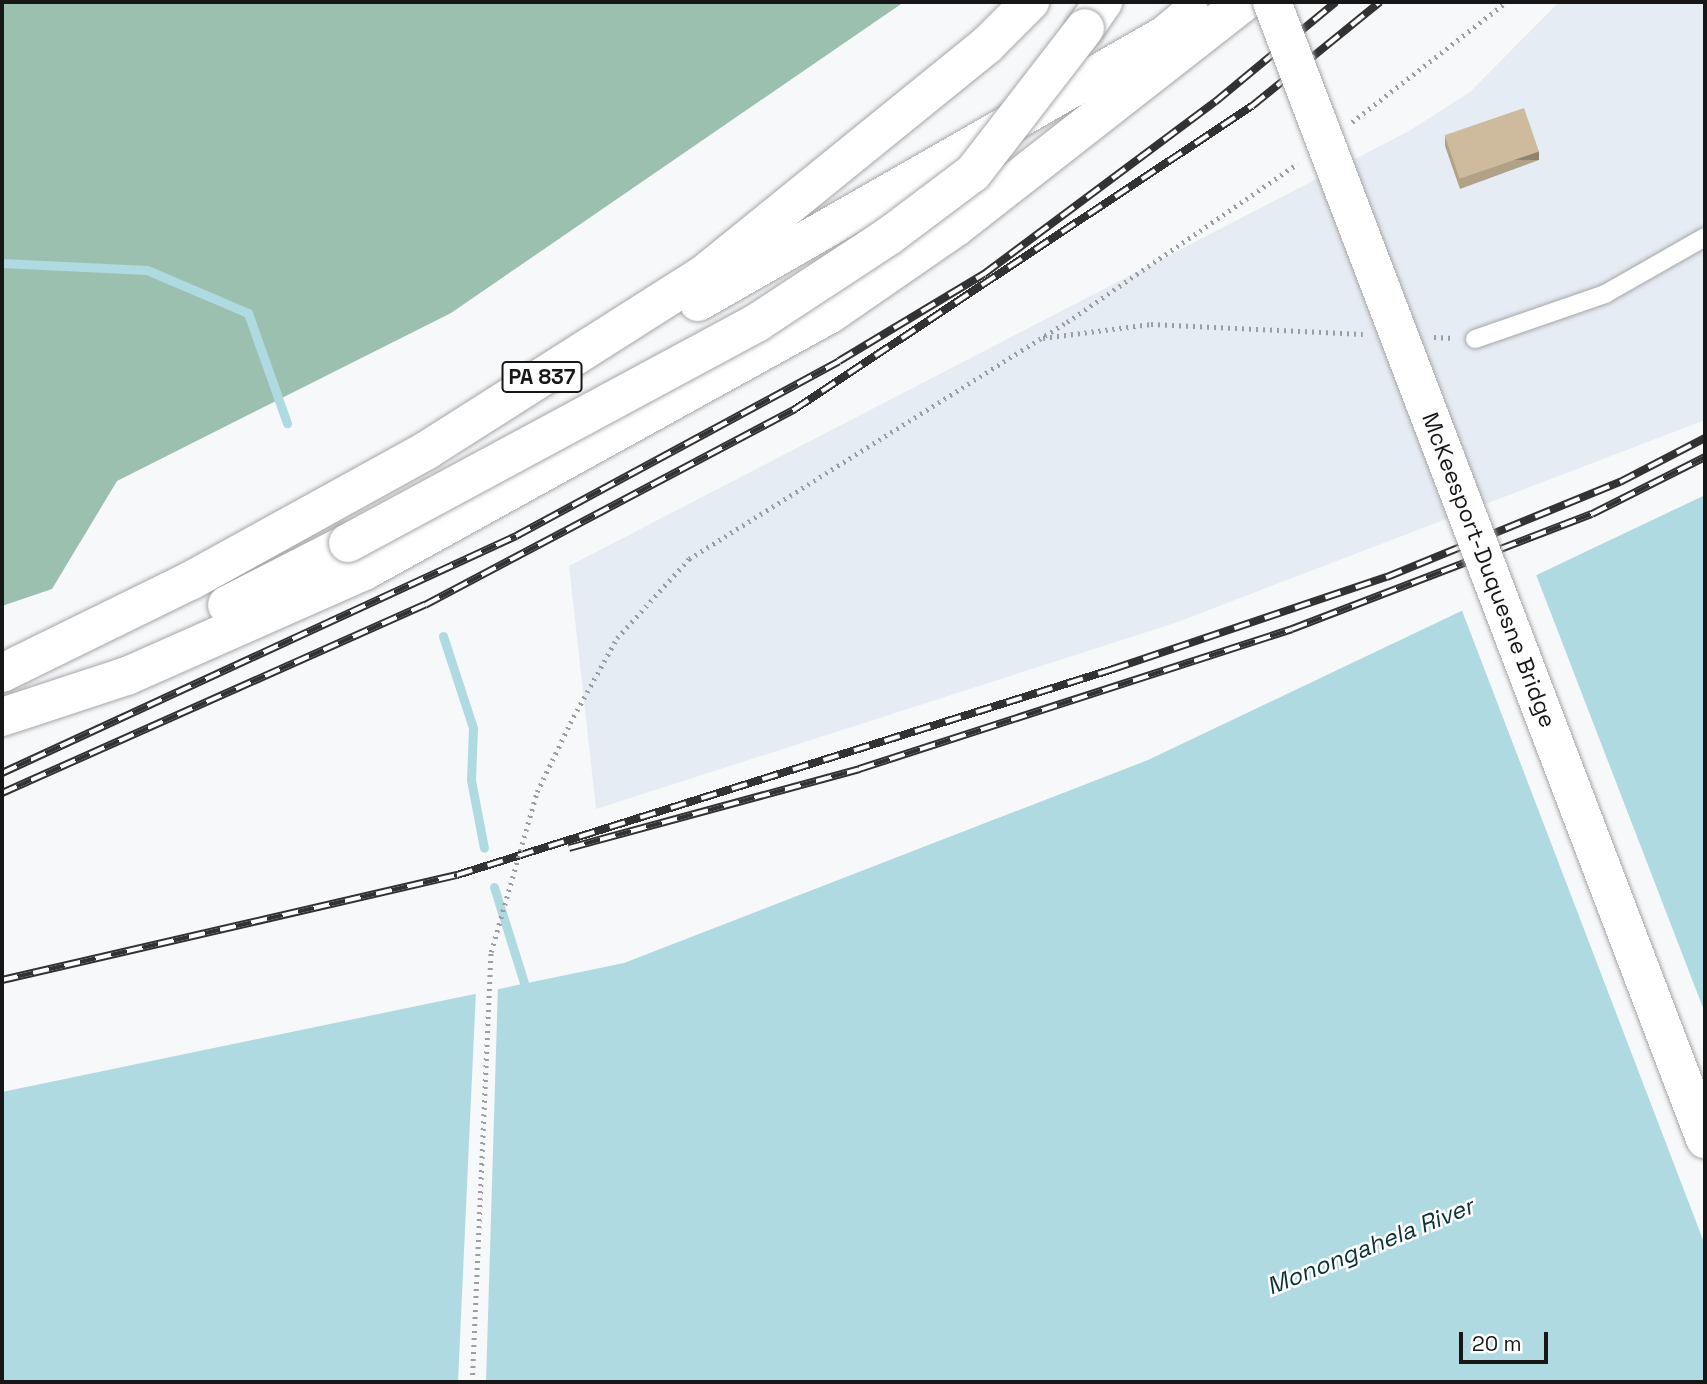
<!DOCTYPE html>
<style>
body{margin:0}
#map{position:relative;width:1707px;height:1384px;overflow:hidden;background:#f7f8fa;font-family:"Space Grotesk",sans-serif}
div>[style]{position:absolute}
.built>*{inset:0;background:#e6ecf4}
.forest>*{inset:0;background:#9cc0af}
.water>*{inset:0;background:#b0dae2}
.pier>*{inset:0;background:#f7f8fa}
.stream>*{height:9px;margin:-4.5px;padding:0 4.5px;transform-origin:4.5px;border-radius:4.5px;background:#b0dae2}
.path>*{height:4.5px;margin-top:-2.25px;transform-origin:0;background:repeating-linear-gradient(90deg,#9c9d9e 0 2px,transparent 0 7px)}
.roads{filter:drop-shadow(0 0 2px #a5a6a8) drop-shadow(0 0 2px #a5a6a8)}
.service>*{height:18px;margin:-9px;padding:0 9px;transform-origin:9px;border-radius:9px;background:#fff}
.primary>*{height:38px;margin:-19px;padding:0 19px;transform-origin:19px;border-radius:19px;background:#fff}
.rail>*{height:8px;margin-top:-4px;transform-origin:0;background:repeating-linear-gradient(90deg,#fff 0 16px,#323233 0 32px);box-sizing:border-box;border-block:2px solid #323233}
.path-bridge>*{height:4.5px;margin-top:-2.25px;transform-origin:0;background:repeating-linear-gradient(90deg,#9c9d9e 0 2px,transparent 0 7px)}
.bridges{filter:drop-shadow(0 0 2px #a5a6a8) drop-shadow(0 0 2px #a5a6a8)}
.primary-bridge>*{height:38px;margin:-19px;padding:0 19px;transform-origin:19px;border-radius:19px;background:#fff}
.wall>*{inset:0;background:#b1a187}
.shaded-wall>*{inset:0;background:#90836e;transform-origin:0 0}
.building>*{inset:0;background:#cebb9d;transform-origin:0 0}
span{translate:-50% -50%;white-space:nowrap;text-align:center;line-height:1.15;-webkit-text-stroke:5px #fff;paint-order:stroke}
.shield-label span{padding:2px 5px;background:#fff;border:2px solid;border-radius:5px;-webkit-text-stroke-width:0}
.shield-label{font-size:21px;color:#171718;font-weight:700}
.street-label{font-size:23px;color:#171718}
.water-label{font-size:24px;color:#083138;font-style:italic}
.frame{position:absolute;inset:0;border:4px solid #171718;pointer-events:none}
.scale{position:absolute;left:1459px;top:1332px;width:89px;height:32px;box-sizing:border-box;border:4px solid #171718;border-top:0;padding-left:9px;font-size:21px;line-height:24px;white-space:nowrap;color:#171718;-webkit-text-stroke:5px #fff;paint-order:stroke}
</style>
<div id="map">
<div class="built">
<div style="clip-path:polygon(1559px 2px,1705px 2px,1705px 420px,1175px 623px,596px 809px,569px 566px,1409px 131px,1470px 92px)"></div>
</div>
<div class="forest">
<div style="clip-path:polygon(2px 2px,904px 2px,451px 313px,117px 481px,52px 589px,2px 606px)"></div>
</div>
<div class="water">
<div style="clip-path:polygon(1705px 495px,1705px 1382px,2px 1382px,2px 1092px,624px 963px,1148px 760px)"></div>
</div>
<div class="pier">
<div style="clip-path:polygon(1535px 572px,1705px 1013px,1705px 1245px,1461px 608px)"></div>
<div style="clip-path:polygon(498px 985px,486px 1382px,458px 1382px,476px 990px)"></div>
</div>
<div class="stream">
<div style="left:2px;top:263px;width:145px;rotate:2.8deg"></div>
<div style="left:147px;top:270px;width:110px;rotate:23.1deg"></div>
<div style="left:248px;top:313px;width:117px;rotate:70.5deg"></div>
<div style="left:443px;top:636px;width:97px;rotate:71.9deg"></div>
<div style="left:473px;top:728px;width:52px;rotate:92.2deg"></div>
<div style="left:471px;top:780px;width:69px;rotate:79.2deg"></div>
<div style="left:494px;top:887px;width:101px;rotate:72.6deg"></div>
</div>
<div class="path">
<div style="left:1352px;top:122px;width:195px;rotate:-37.9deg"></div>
<div style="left:1434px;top:337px;width:20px;rotate:3deg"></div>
<div style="left:1043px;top:338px;width:109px;rotate:-7.4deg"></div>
<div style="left:1151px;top:324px;width:212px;rotate:2.7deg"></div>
<div style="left:570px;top:723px;width:97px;rotate:-61.1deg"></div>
<div style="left:617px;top:638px;width:107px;rotate:-47.7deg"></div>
<div style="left:689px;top:559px;width:446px;rotate:-32.1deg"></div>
<div style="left:1067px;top:322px;width:280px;rotate:-34.5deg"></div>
</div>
<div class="roads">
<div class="service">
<div style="left:1475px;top:339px;width:138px;rotate:-19.1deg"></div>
<div style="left:1605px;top:294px;width:115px;rotate:-29.7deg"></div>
</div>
<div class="primary">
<div style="left:1085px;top:28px;width:32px;rotate:-55deg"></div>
<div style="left:698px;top:302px;width:538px;rotate:-29.76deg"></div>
<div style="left:1165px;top:35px;width:33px;rotate:-40deg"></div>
<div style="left:227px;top:605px;width:136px;rotate:-27.1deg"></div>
<div style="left:2px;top:673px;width:209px;rotate:-26.1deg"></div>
<div style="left:190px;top:581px;width:271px;rotate:-28.9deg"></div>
<div style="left:427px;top:450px;width:327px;rotate:-32.4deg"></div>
<div style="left:703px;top:275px;width:365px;rotate:-39deg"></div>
<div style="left:987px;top:45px;width:61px;rotate:-45deg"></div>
<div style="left:2px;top:717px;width:132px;rotate:-18.2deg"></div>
<div style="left:127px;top:676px;width:261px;rotate:-23.9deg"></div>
<div style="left:366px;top:570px;width:530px;rotate:-28.89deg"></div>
<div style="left:830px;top:314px;width:153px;rotate:-34.6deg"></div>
<div style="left:956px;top:227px;width:365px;rotate:-38deg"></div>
</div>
</div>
<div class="rail">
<div style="left:2px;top:773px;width:566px;rotate:-24.75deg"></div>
<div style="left:516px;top:536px;width:367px;rotate:-28.4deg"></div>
<div style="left:839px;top:361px;width:169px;rotate:-31deg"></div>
<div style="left:984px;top:274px;width:288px;rotate:-36.7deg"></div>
<div style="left:1215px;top:102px;width:157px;rotate:-39.6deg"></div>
<div style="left:2px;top:793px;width:463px;rotate:-24deg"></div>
<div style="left:425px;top:605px;width:419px;rotate:-27.9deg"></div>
<div style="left:795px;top:409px;width:548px;rotate:-33.55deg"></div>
<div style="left:1252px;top:106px;width:165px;rotate:-39.1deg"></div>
<div style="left:569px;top:848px;width:301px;rotate:-15.2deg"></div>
<div style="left:859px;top:769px;width:455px;rotate:-17.9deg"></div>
<div style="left:1292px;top:629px;width:321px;rotate:-21deg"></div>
<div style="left:1592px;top:514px;width:127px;rotate:-26.8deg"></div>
<div style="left:2px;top:980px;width:467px;rotate:-13deg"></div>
<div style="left:457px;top:875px;width:688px;rotate:-17.43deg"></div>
<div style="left:1113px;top:669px;width:289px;rotate:-18.6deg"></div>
<div style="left:1387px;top:577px;width:252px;rotate:-22.2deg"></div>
<div style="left:1620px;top:482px;width:96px;rotate:-27.4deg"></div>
</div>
<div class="path-bridge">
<div style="left:472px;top:1382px;width:430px;rotate:-87.5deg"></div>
<div style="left:491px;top:952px;width:166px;rotate:-74deg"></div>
<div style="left:537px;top:792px;width:76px;rotate:-64.4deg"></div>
</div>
<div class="bridges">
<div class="primary-bridge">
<div style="left:1272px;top:2px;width:1217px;rotate:69.15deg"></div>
<div style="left:348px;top:543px;width:466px;rotate:-28.3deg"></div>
<div style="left:758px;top:322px;width:157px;rotate:-33.3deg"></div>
<div style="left:889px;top:236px;width:105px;rotate:-36.9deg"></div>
<div style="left:973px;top:173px;width:183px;rotate:-52.3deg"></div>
</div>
</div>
<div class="wall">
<div style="clip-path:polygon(1445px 137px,1539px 160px,1460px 189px,1445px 146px)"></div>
</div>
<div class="shaded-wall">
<div style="left:1539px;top:151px;width:9px;height:84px;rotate:90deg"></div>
</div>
<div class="building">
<div style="left:1524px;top:108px;width:46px;height:84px;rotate:71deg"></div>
</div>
<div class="shield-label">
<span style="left:542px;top:377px">PA 837</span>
</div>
<div class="street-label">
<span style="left:1489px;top:570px;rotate:69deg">McKeesport-Duquesne Bridge</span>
</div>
<div class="water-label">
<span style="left:1370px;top:1246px;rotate:-22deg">Monongahela River</span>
</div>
<div class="frame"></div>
<div class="scale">20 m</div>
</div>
